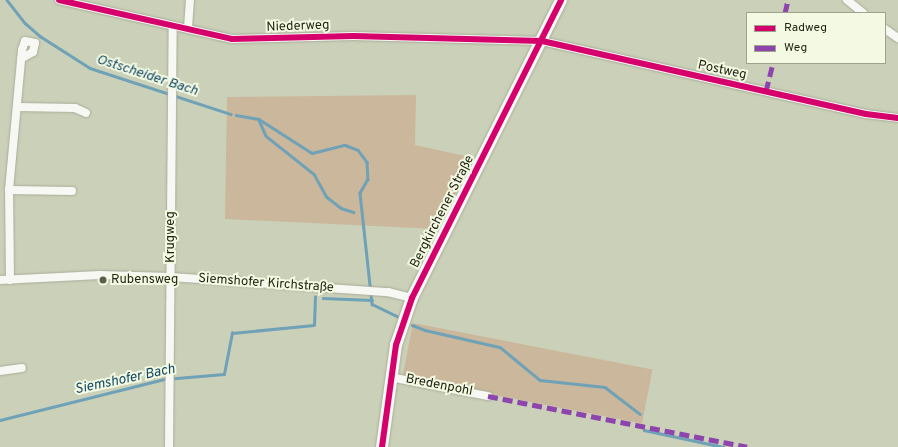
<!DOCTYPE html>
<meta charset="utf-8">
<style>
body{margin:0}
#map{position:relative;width:898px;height:447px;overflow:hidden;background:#cbd0b8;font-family:Overpass,sans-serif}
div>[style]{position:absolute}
.green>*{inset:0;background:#cab79c;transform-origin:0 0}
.stream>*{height:2.5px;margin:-1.25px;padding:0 1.25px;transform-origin:1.25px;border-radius:1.25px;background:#6fa1b7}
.roads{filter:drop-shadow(0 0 1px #a9ad9a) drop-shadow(0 0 1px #a9ad9a)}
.street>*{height:8px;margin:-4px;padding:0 4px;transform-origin:4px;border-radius:4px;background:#f7f8f4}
.secondary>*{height:12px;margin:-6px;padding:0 6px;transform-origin:6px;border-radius:6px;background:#f7f8f4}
.quiet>*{height:5px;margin-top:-2.5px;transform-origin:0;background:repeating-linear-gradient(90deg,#8e44ad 0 10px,transparent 0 15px)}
.cycleway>*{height:6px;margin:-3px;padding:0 3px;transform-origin:3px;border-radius:3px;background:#d6006c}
.dots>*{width:11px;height:11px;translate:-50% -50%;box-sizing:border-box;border:2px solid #f3f9e2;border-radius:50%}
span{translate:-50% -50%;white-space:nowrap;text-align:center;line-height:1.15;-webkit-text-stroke:4px #f3f9e2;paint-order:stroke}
.street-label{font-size:13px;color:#1f2211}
.poi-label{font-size:13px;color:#1f2211}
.left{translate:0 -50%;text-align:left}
.water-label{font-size:14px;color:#124966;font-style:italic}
.legend{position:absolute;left:746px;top:12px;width:140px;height:52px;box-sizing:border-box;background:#f3f9e2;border:1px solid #9ea38e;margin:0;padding:5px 7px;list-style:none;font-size:12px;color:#1f2211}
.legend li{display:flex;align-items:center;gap:8px;height:20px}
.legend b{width:20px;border:1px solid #9ea38e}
</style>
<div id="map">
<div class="green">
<div style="clip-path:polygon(416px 95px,415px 145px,474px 158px,437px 229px,225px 219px,227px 97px)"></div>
<div style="left:413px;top:323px;width:244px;height:55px;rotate:11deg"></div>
</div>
<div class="stream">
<div style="left:7px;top:0;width:29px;rotate:52deg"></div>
<div style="left:25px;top:23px;width:20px;rotate:41deg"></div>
<div style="left:40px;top:36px;width:59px;rotate:32.6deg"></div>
<div style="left:90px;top:68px;width:148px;rotate:18.1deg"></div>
<div style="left:236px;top:115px;width:23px;rotate:10deg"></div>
<div style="left:259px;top:119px;width:63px;rotate:32.7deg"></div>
<div style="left:312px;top:153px;width:34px;rotate:-14deg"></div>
<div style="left:345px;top:145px;width:14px;rotate:21deg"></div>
<div style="left:358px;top:150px;width:15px;rotate:53deg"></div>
<div style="left:367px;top:162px;width:17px;rotate:87deg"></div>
<div style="left:368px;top:179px;width:16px;rotate:120deg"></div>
<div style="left:360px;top:193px;width:112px;rotate:83.8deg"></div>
<div style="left:372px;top:304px;width:28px;rotate:26deg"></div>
<div style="left:259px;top:120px;width:17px;rotate:66deg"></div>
<div style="left:266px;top:136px;width:61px;rotate:38.4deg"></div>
<div style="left:314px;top:174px;width:26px;rotate:61deg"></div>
<div style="left:327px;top:197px;width:18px;rotate:38deg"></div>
<div style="left:341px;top:208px;width:13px;rotate:18deg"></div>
<div style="left:323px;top:298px;width:49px;rotate:2.3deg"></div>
<div style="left:412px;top:325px;width:14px;rotate:21deg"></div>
<div style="left:425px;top:330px;width:77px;rotate:12.8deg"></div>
<div style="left:500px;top:347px;width:52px;rotate:39.5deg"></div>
<div style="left:540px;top:380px;width:65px;rotate:6.1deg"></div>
<div style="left:605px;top:387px;width:44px;rotate:37.6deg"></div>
<div style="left:0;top:420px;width:170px;rotate:-14deg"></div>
<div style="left:165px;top:379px;width:59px;rotate:-4.8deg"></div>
<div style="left:224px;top:374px;width:42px;rotate:-79deg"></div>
<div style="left:232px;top:333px;width:82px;rotate:-5.6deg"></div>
<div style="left:314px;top:325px;width:28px;rotate:-88deg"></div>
<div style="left:644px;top:430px;width:81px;rotate:12.1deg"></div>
</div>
<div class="roads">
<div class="street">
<div style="left:59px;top:0;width:177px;rotate:12.7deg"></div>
<div style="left:232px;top:39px;width:121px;rotate:-1.4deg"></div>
<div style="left:353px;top:36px;width:189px;rotate:1.5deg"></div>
<div style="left:542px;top:41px;width:332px;rotate:12.7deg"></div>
<div style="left:866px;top:114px;width:32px;rotate:7deg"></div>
<div style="left:847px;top:0;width:21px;rotate:39deg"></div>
<div style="left:188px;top:28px;width:28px;rotate:-86deg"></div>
<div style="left:885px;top:29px;width:16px;rotate:35deg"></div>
<div style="left:17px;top:107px;width:58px;rotate:1deg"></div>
<div style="left:75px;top:108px;width:12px;rotate:24deg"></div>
<div style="left:9px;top:190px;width:63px;rotate:0.9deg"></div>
<div style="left:0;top:280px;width:100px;rotate:-2.9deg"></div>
<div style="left:100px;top:275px;width:71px;rotate:1.6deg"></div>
<div style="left:171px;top:277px;width:218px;rotate:4deg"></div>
<div style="left:388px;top:292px;width:25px;rotate:14deg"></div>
<div style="left:10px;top:280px;width:90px;rotate:-90.6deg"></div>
<div style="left:9px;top:190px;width:141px;rotate:-84.7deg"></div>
<div style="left:22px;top:50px;width:9px;rotate:-72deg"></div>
<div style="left:25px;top:41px;width:10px;rotate:11deg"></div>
<div style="left:35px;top:43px;width:9px;rotate:103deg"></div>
<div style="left:33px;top:52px;width:13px;rotate:151deg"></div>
<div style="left:0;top:371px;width:22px;rotate:-8deg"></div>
<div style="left:390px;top:377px;width:100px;rotate:11deg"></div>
<div style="left:169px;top:447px;width:420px;rotate:-89.5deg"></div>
</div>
<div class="secondary">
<div style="left:382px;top:447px;width:103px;rotate:-82.2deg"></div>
<div style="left:396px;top:345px;width:50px;rotate:-71.2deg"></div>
<div style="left:412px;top:298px;width:333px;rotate:-63.4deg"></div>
</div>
</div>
<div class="quiet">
<div style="left:785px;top:13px;width:13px;rotate:-77deg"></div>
<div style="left:766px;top:91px;width:29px;rotate:-76deg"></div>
<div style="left:488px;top:396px;width:264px;rotate:11.1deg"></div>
</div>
<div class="cycleway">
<div style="left:59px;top:0;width:177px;rotate:12.7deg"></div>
<div style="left:232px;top:39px;width:121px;rotate:-1.4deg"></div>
<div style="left:353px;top:36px;width:189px;rotate:1.5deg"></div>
<div style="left:542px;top:41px;width:332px;rotate:12.7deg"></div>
<div style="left:866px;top:114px;width:32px;rotate:7deg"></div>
<div style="left:382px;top:447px;width:103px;rotate:-82.2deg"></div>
<div style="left:396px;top:345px;width:50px;rotate:-71.2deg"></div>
<div style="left:412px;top:298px;width:333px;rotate:-63.4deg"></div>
</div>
<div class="dots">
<div style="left:103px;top:280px;background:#5b5f4b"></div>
</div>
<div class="street-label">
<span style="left:298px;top:27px;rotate:-2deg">Niederweg</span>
<span style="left:722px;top:71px;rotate:12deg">Postweg</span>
<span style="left:443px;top:212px;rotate:-63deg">Bergkirchener Straße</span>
<span style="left:171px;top:237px;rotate:-90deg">Krugweg</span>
<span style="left:266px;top:284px;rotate:4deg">Siemshofer Kirchstraße</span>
<span style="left:439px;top:386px;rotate:11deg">Bredenpohl</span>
</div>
<div class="poi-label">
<span class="left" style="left:111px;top:280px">Rubensweg</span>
</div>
<div class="water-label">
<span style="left:147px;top:76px;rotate:18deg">Ostscheider Bach</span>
<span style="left:125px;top:380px;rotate:-12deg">Siemshofer Bach</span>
</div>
<ul class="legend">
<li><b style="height:5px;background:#d6006c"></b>Radweg</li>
<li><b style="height:5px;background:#8e44ad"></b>Weg</li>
</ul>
</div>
